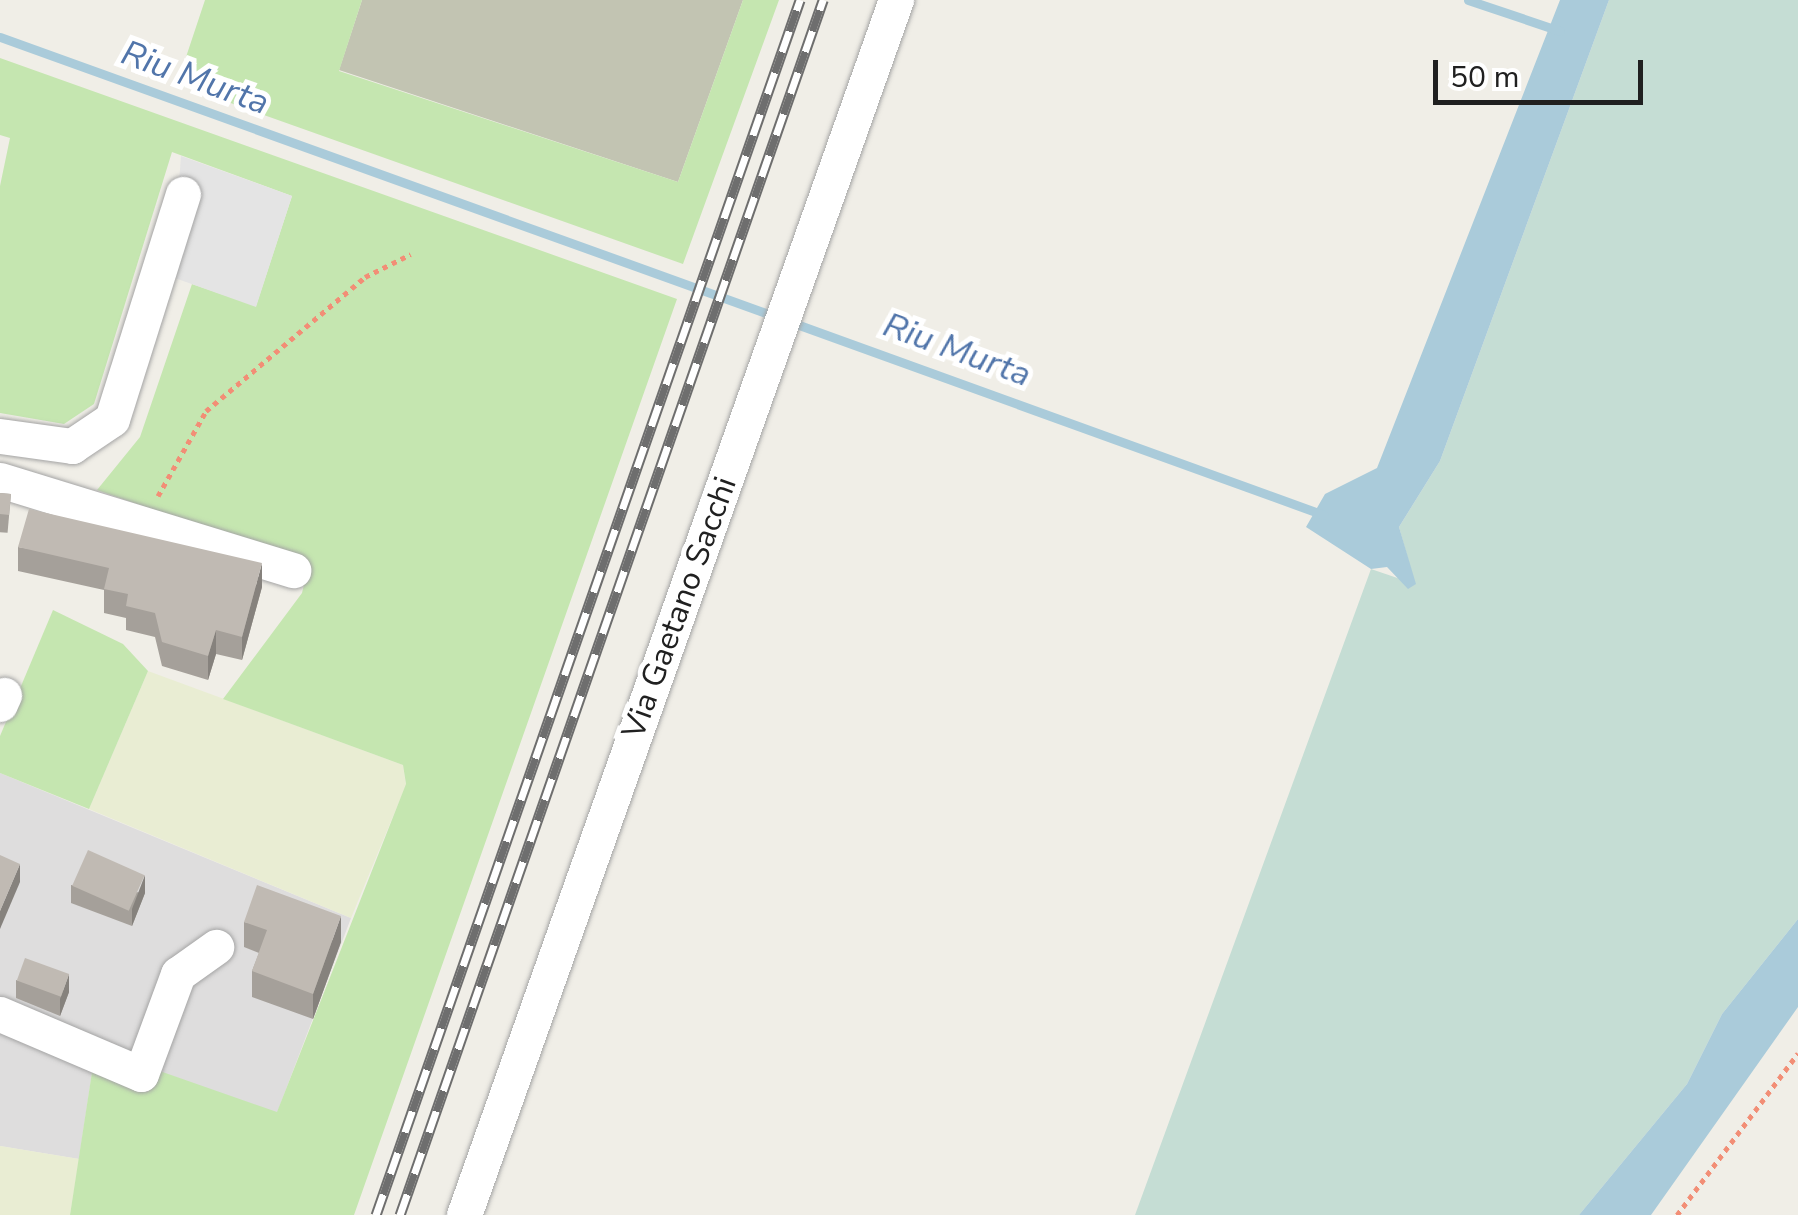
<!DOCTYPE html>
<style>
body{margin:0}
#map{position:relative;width:1798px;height:1215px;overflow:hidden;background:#f0eee7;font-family:"Nunito Sans",sans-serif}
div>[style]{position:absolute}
.residential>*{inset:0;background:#dedddd}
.construction>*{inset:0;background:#c2c4b2}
.farmland>*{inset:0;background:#e9edd3}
.grass>*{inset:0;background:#c5e6b0}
.wetland>*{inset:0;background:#c5ddd4}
.parking>*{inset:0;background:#e4e4e4}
.water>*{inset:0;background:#aacbda}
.stream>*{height:9px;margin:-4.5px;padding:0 4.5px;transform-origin:4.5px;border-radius:4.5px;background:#aacbda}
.path>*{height:5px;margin-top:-2.5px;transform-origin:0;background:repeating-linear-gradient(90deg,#f28e76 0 5px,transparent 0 10px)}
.roads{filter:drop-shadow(0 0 2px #a4a4a4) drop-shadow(0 0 2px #a4a4a4)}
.minor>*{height:35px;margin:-17.5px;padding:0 17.5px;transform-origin:17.5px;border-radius:17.5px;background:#fff}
.rail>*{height:11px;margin-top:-5.5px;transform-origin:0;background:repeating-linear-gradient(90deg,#fff 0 22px,#6e6e6e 0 44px);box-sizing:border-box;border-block:2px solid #6e6e6e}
.wall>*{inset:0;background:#a5a09a;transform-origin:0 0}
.shaded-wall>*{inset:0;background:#86827d}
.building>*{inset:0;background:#c0bab3;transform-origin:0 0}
span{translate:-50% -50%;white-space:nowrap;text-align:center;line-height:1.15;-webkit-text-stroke:10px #fff;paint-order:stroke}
.street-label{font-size:32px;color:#202020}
.water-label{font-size:35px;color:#5175aa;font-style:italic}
.scale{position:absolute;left:1433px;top:60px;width:210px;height:45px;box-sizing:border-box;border:5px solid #202020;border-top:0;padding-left:12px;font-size:30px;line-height:35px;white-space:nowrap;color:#202020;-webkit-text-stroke:8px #fff;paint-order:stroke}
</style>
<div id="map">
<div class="residential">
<div style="clip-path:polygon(0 773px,351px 918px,277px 1113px,155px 1070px,148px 1092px,92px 1073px,79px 1159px,0 1146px)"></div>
</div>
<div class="construction">
<div style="clip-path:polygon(362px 0,743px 0,678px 182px,339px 70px)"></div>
</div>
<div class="farmland">
<div style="clip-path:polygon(148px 671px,403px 765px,406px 785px,351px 918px,89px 809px)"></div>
<div style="clip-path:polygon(0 1146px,79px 1159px,70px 1215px,0 1215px)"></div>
</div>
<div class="grass">
<div style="clip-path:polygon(205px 0,362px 0,339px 71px,678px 182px,743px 0,779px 0,683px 264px,177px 84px)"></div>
<div style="clip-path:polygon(0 58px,677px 299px,354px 1215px,70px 1215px,92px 1072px,148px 1092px,154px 1069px,277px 1112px,406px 784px,403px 765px,223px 699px,302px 593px,309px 564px,97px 490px,140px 437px,192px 284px,256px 306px,292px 196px,172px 152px,94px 404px,64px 424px,0 413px,0 186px,10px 138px,0 135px)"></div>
<div style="clip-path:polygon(53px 610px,123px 644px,148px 671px,89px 809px,0 773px,0 736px)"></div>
</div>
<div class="wetland">
<div style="clip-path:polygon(1609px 0,1798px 0,1798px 919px,1722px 1014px,1687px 1084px,1579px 1215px,1135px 1215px,1371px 569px,1415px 584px,1399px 527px,1440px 461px)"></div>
</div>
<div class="parking">
<div style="clip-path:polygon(181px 156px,292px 196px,256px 307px,172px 277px)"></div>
</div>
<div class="water">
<div style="clip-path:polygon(1560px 0,1609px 0,1440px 461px,1399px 527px,1416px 584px,1408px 589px,1387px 567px,1371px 569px,1306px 527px,1325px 494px,1377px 468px)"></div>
<div style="clip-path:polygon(1798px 919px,1798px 1007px,1651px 1215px,1579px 1215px,1687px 1084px,1722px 1014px)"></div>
</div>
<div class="stream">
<div style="left:1468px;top:0;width:97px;rotate:18.6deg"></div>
<div style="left:0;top:37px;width:823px;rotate:19.82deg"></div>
<div style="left:788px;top:321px;width:570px;rotate:19.9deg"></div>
</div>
<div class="path">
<div style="left:158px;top:496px;width:98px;rotate:-60.5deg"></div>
<div style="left:206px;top:411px;width:208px;rotate:-40.1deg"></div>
<div style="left:365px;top:277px;width:51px;rotate:-26.6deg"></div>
<div style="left:1677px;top:1215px;width:202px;rotate:-53.2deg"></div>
</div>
<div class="roads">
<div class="minor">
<div style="left:0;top:436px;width:73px;rotate:7.9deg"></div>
<div style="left:72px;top:446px;width:48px;rotate:-34deg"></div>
<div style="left:112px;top:419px;width:236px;rotate:-72.5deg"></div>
<div style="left:0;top:480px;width:307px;rotate:17.1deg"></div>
<div style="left:0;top:704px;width:10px;rotate:-66deg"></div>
<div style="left:0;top:1014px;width:153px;rotate:23.1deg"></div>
<div style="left:141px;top:1074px;width:107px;rotate:-69.7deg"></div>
<div style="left:178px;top:974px;width:47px;rotate:-35.4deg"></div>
<div style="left:464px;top:1215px;width:1290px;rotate:-70.43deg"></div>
</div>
</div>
<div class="rail">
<div style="left:376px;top:1215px;width:1287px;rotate:-70.76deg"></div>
<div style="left:400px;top:1215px;width:1287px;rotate:-70.8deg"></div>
</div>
<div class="wall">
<div style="left:0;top:493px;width:11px;height:39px;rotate:5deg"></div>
<div style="clip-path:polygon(18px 547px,262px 587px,242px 660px,216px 654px,208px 680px,162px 666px,155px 637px,126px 630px,126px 618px,104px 613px,104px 590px,18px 571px)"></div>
<div style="clip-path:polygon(71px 885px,145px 893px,132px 926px,71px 903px)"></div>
<div style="clip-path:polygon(244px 922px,341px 942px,313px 1019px,252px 997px,252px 971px,259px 953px,244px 947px)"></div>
<div style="clip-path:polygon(16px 980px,69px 992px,60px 1016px,16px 998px)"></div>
</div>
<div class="shaded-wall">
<div style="clip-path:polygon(262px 563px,262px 587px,242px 660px,242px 637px)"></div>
<div style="clip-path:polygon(216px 630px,216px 654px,208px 680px,208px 656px)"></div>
<div style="clip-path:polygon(20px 864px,20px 882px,0 929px,0 911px)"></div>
<div style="clip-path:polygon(145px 875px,145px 893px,132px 926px,132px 909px)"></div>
<div style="clip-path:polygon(341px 916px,341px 942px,313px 1019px,313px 994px)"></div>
<div style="clip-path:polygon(69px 974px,69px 992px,60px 1016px,60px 999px)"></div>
</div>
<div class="building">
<div style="left:0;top:493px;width:11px;height:21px;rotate:5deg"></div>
<div style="clip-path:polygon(29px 509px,262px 563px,242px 637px,216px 630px,208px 656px,162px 642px,155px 613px,126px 606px,128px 594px,104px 589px,109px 568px,18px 547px)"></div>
<div style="left:88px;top:850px;width:62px;height:39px;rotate:24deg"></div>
<div style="clip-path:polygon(0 855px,20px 864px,0 911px)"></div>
<div style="clip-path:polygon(257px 885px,341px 916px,313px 994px,252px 971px,267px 930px,244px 922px)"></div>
<div style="left:25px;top:958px;width:47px;height:24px;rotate:20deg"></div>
</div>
<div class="street-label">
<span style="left:680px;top:608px;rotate:-70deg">Via Gaetano Sacchi</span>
</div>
<div class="water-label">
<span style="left:195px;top:78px;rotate:20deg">Riu Murta</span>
<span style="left:957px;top:350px;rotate:20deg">Riu Murta</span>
</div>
<div class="scale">50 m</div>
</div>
